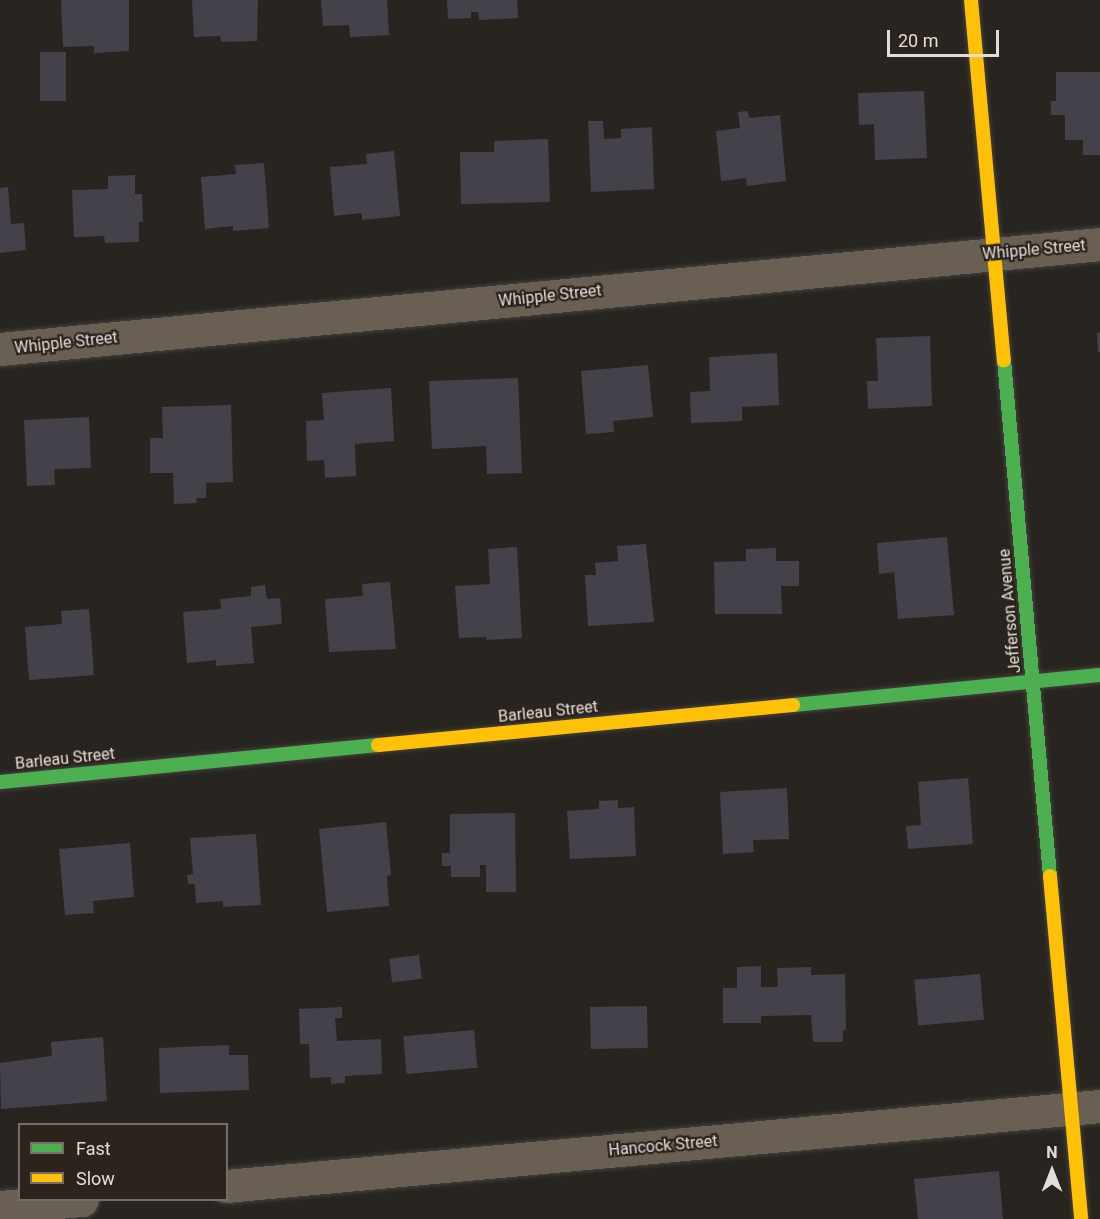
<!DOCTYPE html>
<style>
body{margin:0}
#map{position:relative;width:1100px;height:1219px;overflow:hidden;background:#282420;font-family:Roboto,sans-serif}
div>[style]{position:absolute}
.building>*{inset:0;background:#45414a;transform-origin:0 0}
.roads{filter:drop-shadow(0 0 2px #45423e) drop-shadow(0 0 2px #45423e)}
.street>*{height:33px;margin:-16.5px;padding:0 16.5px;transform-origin:16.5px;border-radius:16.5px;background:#695f52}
.fast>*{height:14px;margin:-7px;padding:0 7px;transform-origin:7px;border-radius:7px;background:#4caf50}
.slow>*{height:14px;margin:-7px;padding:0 7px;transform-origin:7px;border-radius:7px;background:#ffc107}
span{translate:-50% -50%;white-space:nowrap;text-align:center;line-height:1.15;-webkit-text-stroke:4.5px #2c231d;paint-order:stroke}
.street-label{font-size:16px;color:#e3ddd9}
.legend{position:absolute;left:18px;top:1123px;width:210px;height:78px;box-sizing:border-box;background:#2c231d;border:2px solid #756d68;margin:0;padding:8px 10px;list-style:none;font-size:18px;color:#e3ddd9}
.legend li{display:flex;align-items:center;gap:12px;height:30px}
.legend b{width:30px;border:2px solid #756d68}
.north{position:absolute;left:1022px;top:1141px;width:60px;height:60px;-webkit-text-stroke:4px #2c231d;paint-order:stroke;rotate:0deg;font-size:16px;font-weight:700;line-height:24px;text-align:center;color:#e3ddd9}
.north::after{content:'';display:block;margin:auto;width:21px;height:27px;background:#e3ddd9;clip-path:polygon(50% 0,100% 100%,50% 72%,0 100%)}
.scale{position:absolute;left:887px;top:30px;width:112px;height:27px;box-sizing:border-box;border:3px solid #e3ddd9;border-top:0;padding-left:8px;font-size:18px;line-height:21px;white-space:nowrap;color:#e3ddd9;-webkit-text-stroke:4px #2c231d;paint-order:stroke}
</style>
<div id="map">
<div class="building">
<div style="clip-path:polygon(61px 0,129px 0,129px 51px,94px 53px,94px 46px,63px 47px)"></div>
<div style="clip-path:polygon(192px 0,258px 0,257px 41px,221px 42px,220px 36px,194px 37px)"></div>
<div style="clip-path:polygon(321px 0,387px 0,389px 35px,350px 37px,349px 25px,323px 26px)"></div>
<div style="clip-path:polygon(447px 0,517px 0,518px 18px,479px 20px,478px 12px,471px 12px,471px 18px,448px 19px)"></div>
<div style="left:40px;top:52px;width:26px;height:49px"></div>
<div style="clip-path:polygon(1056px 72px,1100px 72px,1100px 155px,1083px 155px,1083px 140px,1065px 140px,1065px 115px,1051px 115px,1051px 101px,1056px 101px)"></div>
<div style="clip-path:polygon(924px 91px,927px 158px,875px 160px,874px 124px,859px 125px,858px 93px)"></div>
<div style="clip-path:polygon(748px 111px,749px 118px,780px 115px,786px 181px,747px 186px,746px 178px,721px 181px,716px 131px,740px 128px,738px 112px)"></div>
<div style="clip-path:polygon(588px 121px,603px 121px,604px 139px,621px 138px,621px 129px,652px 127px,654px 189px,591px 192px)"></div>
<div style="clip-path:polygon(548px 139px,550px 202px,461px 204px,460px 152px,494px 152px,494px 141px)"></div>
<div style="clip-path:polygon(394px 151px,400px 216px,362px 220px,362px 213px,334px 216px,330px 167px,367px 164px,366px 154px)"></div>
<div style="clip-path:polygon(264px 163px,269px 228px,233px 231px,233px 226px,205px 229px,201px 177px,236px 174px,235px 165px)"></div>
<div style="clip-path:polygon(135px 175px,135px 194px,142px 194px,143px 222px,139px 222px,139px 242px,105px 243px,104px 236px,74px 237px,72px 190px,108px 189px,108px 176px)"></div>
<div style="clip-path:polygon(8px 187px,11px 224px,24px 223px,26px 250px,0 253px,0 188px)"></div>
<div style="clip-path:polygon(1097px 333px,1100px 333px,1100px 352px,1098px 352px)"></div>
<div style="clip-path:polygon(930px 336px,932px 406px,868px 409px,867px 381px,878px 381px,876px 338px)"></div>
<div style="clip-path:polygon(777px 353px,779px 405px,742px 407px,742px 421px,691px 423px,690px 392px,710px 391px,709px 357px)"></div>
<div style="clip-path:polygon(648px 365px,653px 417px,613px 421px,614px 432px,586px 434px,581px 371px)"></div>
<div style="clip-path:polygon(518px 378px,522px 473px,487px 474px,486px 446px,432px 449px,429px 381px)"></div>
<div style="clip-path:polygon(391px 388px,394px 441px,355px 444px,356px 476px,325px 478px,324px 460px,307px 461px,306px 421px,324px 420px,322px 393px)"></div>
<div style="clip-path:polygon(231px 405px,233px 482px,206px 483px,206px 498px,196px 498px,197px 503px,174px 504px,173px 473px,150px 473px,150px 438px,163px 438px,162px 407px)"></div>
<div style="clip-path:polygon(89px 417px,91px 468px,54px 469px,55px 485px,27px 486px,24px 420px)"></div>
<div style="clip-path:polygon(947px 537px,954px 615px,898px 619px,894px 572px,879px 574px,877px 543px)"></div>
<div style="clip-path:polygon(646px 544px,654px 622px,588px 626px,585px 575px,596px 575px,595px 563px,618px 561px,617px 546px)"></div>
<div style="clip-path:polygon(517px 547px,522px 638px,486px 640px,486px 637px,459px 638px,455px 586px,490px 584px,488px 549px)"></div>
<div style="clip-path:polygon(776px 548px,776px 561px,799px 561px,799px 586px,781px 586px,782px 614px,715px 614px,714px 562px,746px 561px,746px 549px)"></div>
<div style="clip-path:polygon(390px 582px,396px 649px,329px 652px,325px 599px,363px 596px,362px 584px)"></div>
<div style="clip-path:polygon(265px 585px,267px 599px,280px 598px,282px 624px,251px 627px,254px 663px,216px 666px,216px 660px,187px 663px,183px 612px,221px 609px,220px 599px,251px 596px,251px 587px)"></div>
<div style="clip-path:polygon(89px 609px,94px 675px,29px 680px,25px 627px,62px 624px,61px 611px)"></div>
<div style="clip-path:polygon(968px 778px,973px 844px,908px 849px,906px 826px,921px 825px,918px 782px)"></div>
<div style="clip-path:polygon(787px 788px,789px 839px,753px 840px,754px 852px,723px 854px,720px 792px)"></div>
<div style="clip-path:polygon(618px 800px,618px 808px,634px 807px,636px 856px,570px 859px,567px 811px,599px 809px,599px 801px)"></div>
<div style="clip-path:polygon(515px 813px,516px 892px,486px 892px,486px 865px,480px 865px,480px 877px,451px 877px,451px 866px,442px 866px,442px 853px,450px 853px,450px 814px)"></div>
<div style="clip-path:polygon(386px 822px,391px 875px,387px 876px,389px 906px,327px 912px,319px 829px)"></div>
<div style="clip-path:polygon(256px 834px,261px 905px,223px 907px,223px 901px,196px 903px,195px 884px,188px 884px,187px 875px,193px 874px,190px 838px)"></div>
<div style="clip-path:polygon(130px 843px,134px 897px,93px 901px,94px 913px,65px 915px,59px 849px)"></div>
<div style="left:419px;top:955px;width:24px;height:30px;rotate:83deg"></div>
<div style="clip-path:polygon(761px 966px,761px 987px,778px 987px,777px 968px,811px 967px,811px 975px,845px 974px,846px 1030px,843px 1030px,843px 1042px,813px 1042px,811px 1015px,761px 1016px,761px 1023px,723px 1023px,723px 988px,737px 988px,737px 967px)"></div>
<div style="left:980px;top:974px;width:46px;height:66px;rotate:85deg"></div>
<div style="left:647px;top:1006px;width:42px;height:57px;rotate:89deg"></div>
<div style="clip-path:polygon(342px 1007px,342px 1018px,335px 1018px,337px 1041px,381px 1039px,382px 1074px,345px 1076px,345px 1083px,331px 1084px,331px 1077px,310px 1078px,309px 1044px,300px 1044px,299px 1009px)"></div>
<div style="left:474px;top:1030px;width:38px;height:71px;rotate:85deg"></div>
<div style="clip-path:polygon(103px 1037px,107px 1101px,1px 1109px,0 1063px,52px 1056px,51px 1042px)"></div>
<div style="clip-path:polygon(229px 1045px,229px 1055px,248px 1055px,249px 1090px,160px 1093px,159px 1048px)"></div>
<div style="clip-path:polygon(999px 1171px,1003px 1219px,918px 1219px,914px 1179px)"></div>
</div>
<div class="roads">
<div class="street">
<div style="left:0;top:349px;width:1105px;rotate:-5.45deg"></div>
<div style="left:226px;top:1186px;width:878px;rotate:-5.23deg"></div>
<div style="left:0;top:1207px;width:82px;rotate:-4.9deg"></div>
</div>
<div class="fast">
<div style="left:1004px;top:360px;width:518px;rotate:84.91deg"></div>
<div style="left:793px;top:705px;width:308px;rotate:-5.6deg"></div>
<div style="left:0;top:782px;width:380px;rotate:-5.6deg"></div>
</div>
<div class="slow">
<div style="left:971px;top:0;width:362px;rotate:84.8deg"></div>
<div style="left:378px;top:745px;width:417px;rotate:-5.5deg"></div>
<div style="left:1050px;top:876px;width:344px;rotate:84.8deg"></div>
</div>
</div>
<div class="street-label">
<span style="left:1034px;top:250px;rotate:-5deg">Whipple Street</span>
<span style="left:550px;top:296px;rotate:-6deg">Whipple Street</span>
<span style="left:66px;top:343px;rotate:-6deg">Whipple Street</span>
<span style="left:1010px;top:611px;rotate:-95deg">Jefferson Avenue</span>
<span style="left:548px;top:712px;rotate:-6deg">Barleau Street</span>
<span style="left:65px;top:759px;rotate:-6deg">Barleau Street</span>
<span style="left:663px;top:1146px;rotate:-5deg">Hancock Street</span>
</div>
<ul class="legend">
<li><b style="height:8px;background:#4caf50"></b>Fast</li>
<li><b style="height:8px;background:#ffc107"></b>Slow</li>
</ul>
<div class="north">N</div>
<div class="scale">20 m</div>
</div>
